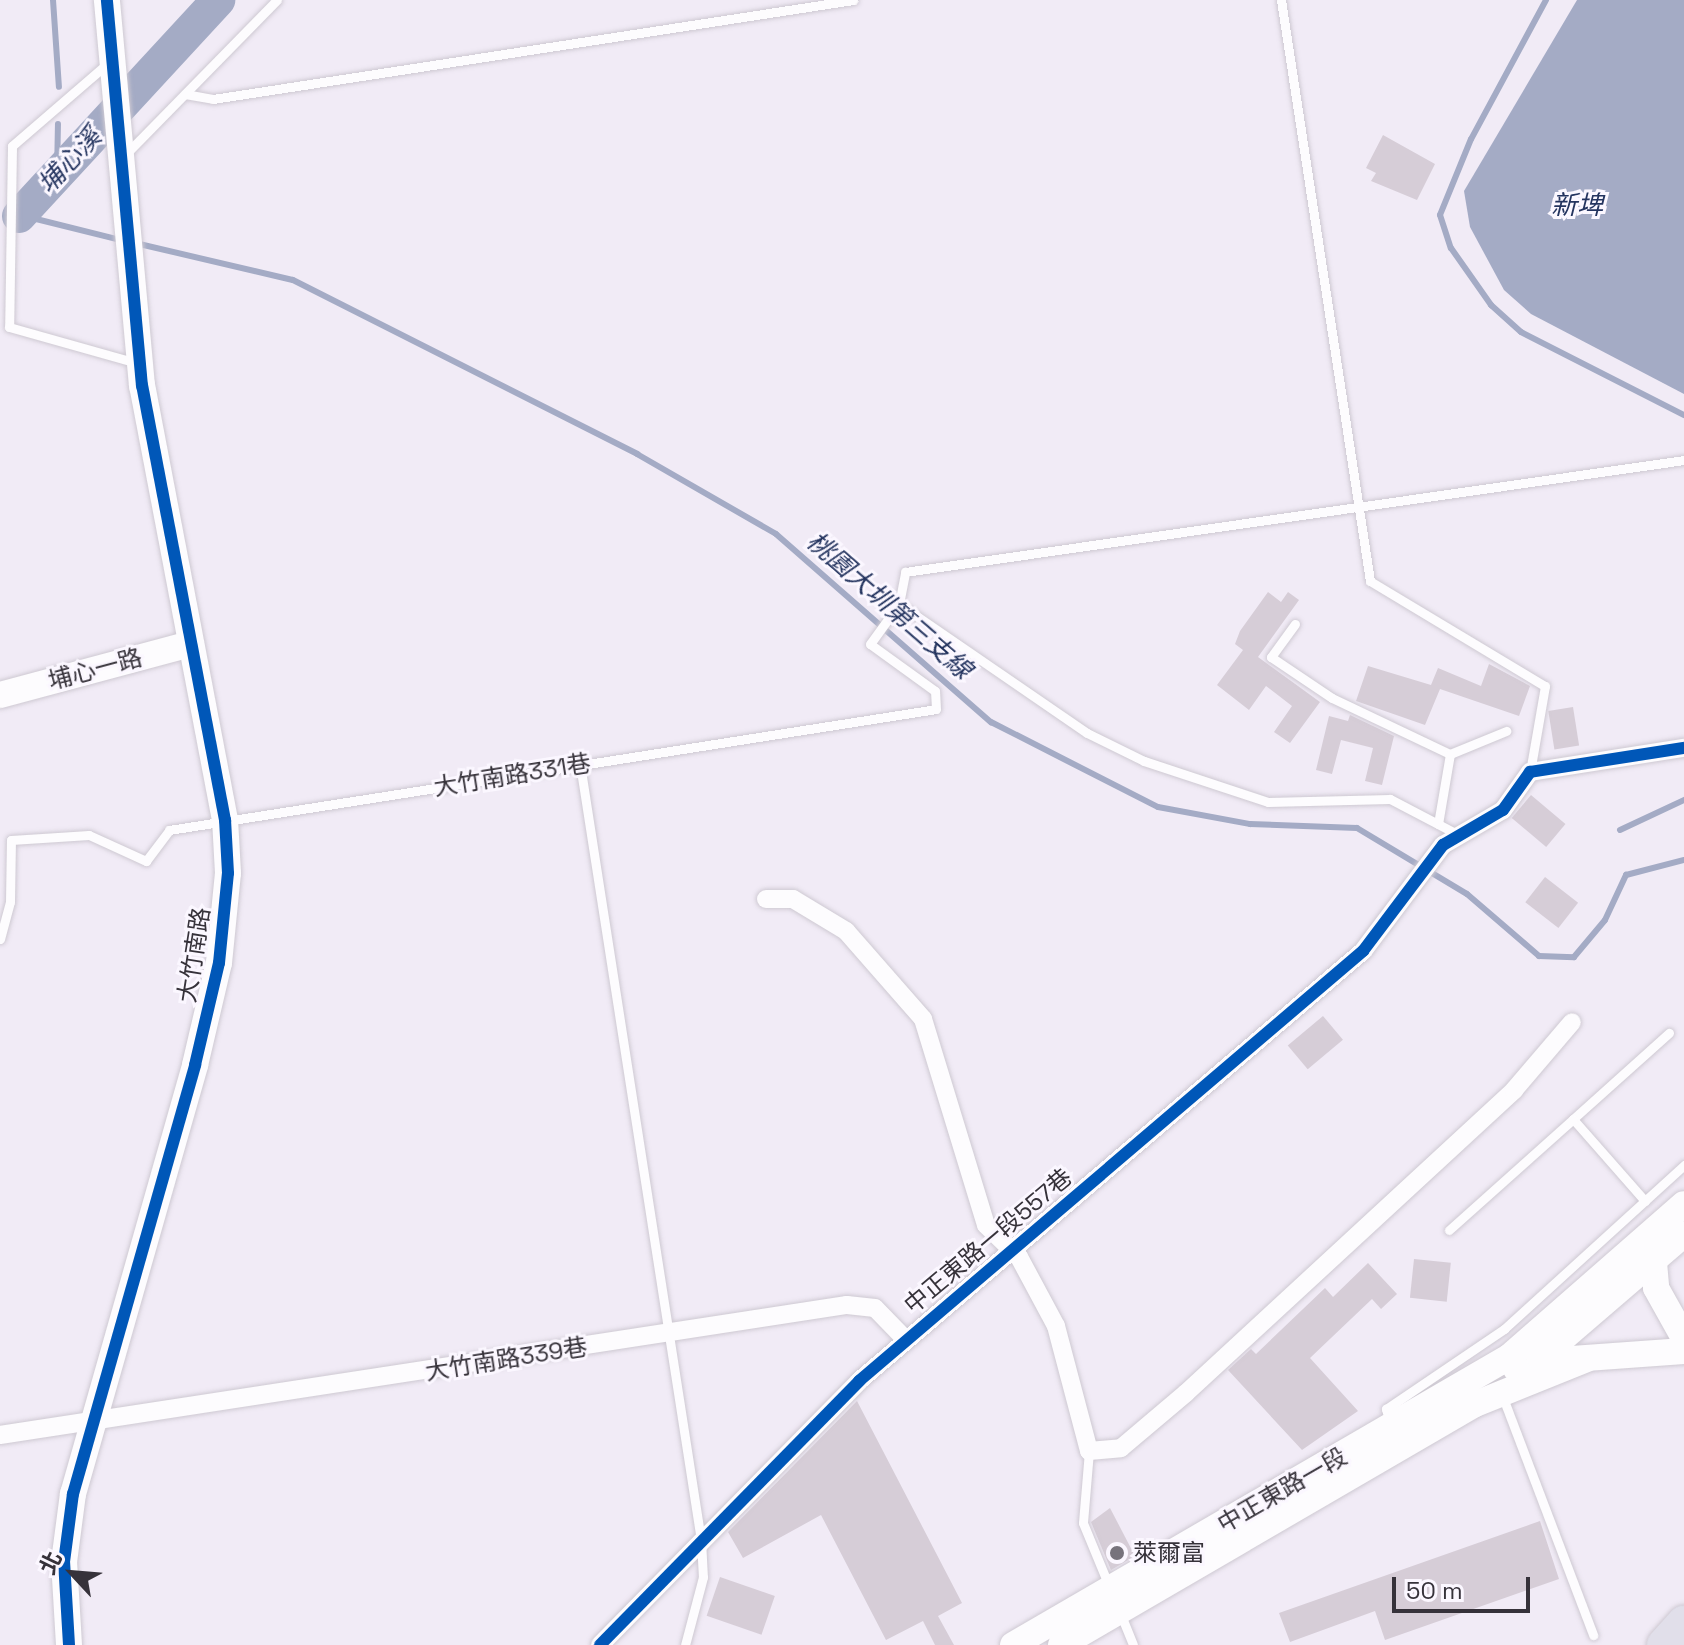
<!DOCTYPE html>
<meta charset="utf-8">
<style>
body{margin:0}
#map{position:relative;width:1684px;height:1645px;overflow:hidden;background:#f1ebf6;font-family:"Space Grotesk","Noto Sans TC",sans-serif}
div>[style]{position:absolute}
.water>*{inset:0;background:#a4abc5}
.stream>*{height:6px;margin:-3px;padding:0 3px;transform-origin:3px;border-radius:3px;background:#a4abc5}
.river>*{height:34px;margin:-17px;padding:0 17px;transform-origin:17px;border-radius:17px;background:#a4abc5}
.building>*{inset:0;background:#d6cdd7;transform-origin:0 0}
.roads{filter:drop-shadow(0 0 2px #cec9d2) drop-shadow(0 0 2px #cec9d2)}
.lane>*{height:9px;margin:-4.5px;padding:0 4.5px;transform-origin:4.5px;border-radius:4.5px;background:#fdfcfe}
.street>*{height:18px;margin:-9px;padding:0 9px;transform-origin:9px;border-radius:9px;background:#fdfcfe}
.secondary>*{height:26px;margin:-13px;padding:0 13px;transform-origin:13px;border-radius:13px;background:#fdfcfe}
.highway>*{height:34px;margin:-17px;padding:0 17px;transform-origin:17px;border-radius:17px;background:#e1dfea}
.cycleway>*{height:12px;margin:-6px;padding:0 6px;transform-origin:6px;border-radius:6px;background:#0057b8}
.dots>*{width:22px;height:22px;translate:-50% -50%;box-sizing:border-box;border:4px solid #fbf7ff;border-radius:50%}
span{translate:-50% -50%;white-space:nowrap;text-align:center;line-height:1.15;-webkit-text-stroke:6px #fbf7ff;paint-order:stroke}
.street-label{font-size:24px;color:#36323a}
.poi-label{font-size:24px;color:#36323a}
.left{translate:0 -50%;text-align:left}
.water-label{font-size:26px;color:#24345f;font-style:italic}
.north{position:absolute;left:32px;top:1533px;width:80px;height:80px;-webkit-text-stroke:6px #fbf7ff;paint-order:stroke;rotate:296deg;font-size:22px;font-weight:700;line-height:32px;text-align:center;color:#36323a}
.north::after{content:'';display:block;margin:auto;width:28px;height:36px;background:#36323a;clip-path:polygon(50% 0,100% 100%,50% 72%,0 100%)}
.scale{position:absolute;left:1392px;top:1577px;width:138px;height:36px;box-sizing:border-box;border:4px solid #36323a;border-top:0;padding-left:10px;font-size:24px;line-height:28px;white-space:nowrap;color:#36323a;-webkit-text-stroke:6px #fbf7ff;paint-order:stroke}
</style>
<div id="map">
<div class="water">
<div style="clip-path:polygon(1577px 0,1684px 0,1684px 394px,1531px 314px,1504px 290px,1470px 227px,1464px 191px)"></div>
</div>
<div class="stream">
<div style="left:53px;top:0;width:87px;rotate:86.1deg"></div>
<div style="left:1546px;top:0;width:158px;rotate:118.3deg"></div>
<div style="left:1471px;top:139px;width:82px;rotate:112.2deg"></div>
<div style="left:1440px;top:215px;width:35px;rotate:72deg"></div>
<div style="left:1451px;top:248px;width:70px;rotate:54.9deg"></div>
<div style="left:1491px;top:305px;width:40px;rotate:42deg"></div>
<div style="left:1521px;top:332px;width:183px;rotate:27deg"></div>
<div style="left:57px;top:174px;width:50px;rotate:-88.9deg"></div>
<div style="left:20px;top:215px;width:103px;rotate:14deg"></div>
<div style="left:135px;top:243px;width:162px;rotate:13.2deg"></div>
<div style="left:293px;top:280px;width:386px;rotate:26.8deg"></div>
<div style="left:637px;top:454px;width:160px;rotate:29.9deg"></div>
<div style="left:776px;top:534px;width:286px;rotate:41.2deg"></div>
<div style="left:991px;top:722px;width:187px;rotate:27deg"></div>
<div style="left:1158px;top:807px;width:94px;rotate:10.5deg"></div>
<div style="left:1250px;top:824px;width:107px;rotate:2.1deg"></div>
<div style="left:1357px;top:828px;width:128px;rotate:31deg"></div>
<div style="left:1467px;top:894px;width:95px;rotate:40.7deg"></div>
<div style="left:1539px;top:956px;width:35px;rotate:2deg"></div>
<div style="left:1574px;top:957px;width:48px;rotate:-50deg"></div>
<div style="left:1605px;top:920px;width:50px;rotate:-65deg"></div>
<div style="left:1626px;top:875px;width:60px;rotate:-14.5deg"></div>
<div style="left:1620px;top:830px;width:71px;rotate:-25.1deg"></div>
</div>
<div class="river">
<div style="left:19px;top:216px;width:294px;rotate:-47.3deg"></div>
</div>
<div class="building">
<div style="clip-path:polygon(1383px 135px,1435px 164px,1417px 200px,1371px 181px,1376px 173px,1366px 168px)"></div>
<div style="clip-path:polygon(1268px 592px,1281px 602px,1288px 592px,1299px 600px,1258px 657px,1320px 702px,1290px 743px,1274px 732px,1292px 706px,1266px 686px,1249px 710px,1217px 685px,1243px 650px,1235px 644px,1240px 631px)"></div>
<div style="clip-path:polygon(1489px 664px,1530px 686px,1519px 716px,1440px 689px,1425px 725px,1356px 701px,1368px 666px,1431px 685px,1438px 668px,1481px 686px)"></div>
<div style="left:1573px;top:707px;width:39px;height:25px;rotate:81deg"></div>
<div style="clip-path:polygon(1350px 715px,1394px 736px,1382px 785px,1365px 781px,1373px 748px,1341px 740px,1332px 774px,1316px 770px,1329px 716px,1348px 721px)"></div>
<div style="left:1531px;top:795px;width:45px;height:30px;rotate:40deg"></div>
<div style="left:1545px;top:877px;width:42px;height:32px;rotate:38deg"></div>
<div style="left:1323px;top:1016px;width:31px;height:46px;rotate:50deg"></div>
<div style="left:1414px;top:1259px;width:37px;height:39px;rotate:6deg"></div>
<div style="clip-path:polygon(1368px 1263px,1397px 1294px,1381px 1309px,1372px 1299px,1310px 1358px,1358px 1411px,1302px 1450px,1228px 1370px,1251px 1349px,1256px 1354px,1325px 1288px,1333px 1297px)"></div>
<div style="clip-path:polygon(857px 1401px,962px 1603px,938px 1616px,954px 1645px,935px 1645px,923px 1621px,886px 1640px,821px 1515px,743px 1558px,728px 1532px)"></div>
<div style="clip-path:polygon(1110px 1508px,1135px 1556px,1111px 1570px,1091px 1522px)"></div>
<div style="clip-path:polygon(1540px 1521px,1559px 1579px,1385px 1640px,1375px 1611px,1290px 1642px,1279px 1613px)"></div>
<div style="left:720px;top:1577px;width:58px;height:41px;rotate:19deg"></div>
</div>
<div class="roads">
<div class="lane">
<div style="left:1281px;top:0;width:588px;rotate:81.29deg"></div>
<div style="left:1370px;top:581px;width:204px;rotate:31deg"></div>
<div style="left:1545px;top:686px;width:87px;rotate:99.9deg"></div>
<div style="left:108px;top:63px;width:127px;rotate:139.2deg"></div>
<div style="left:12px;top:146px;width:181px;rotate:90.9deg"></div>
<div style="left:9px;top:327px;width:133px;rotate:15.7deg"></div>
<div style="left:185px;top:94px;width:28px;rotate:10deg"></div>
<div style="left:213px;top:99px;width:648px;rotate:-8.79deg"></div>
<div style="left:125px;top:155px;width:217px;rotate:-45.6deg"></div>
<div style="left:1295px;top:624px;width:41px;rotate:126deg"></div>
<div style="left:1271px;top:657px;width:73px;rotate:33.9deg"></div>
<div style="left:1332px;top:698px;width:131px;rotate:25.4deg"></div>
<div style="left:580px;top:764px;width:785px;rotate:81.14deg"></div>
<div style="left:701px;top:1540px;width:37px;rotate:87deg"></div>
<div style="left:703px;top:1577px;width:70px;rotate:104.8deg"></div>
<div style="left:1438px;top:824px;width:71px;rotate:-80.3deg"></div>
<div style="left:1450px;top:754px;width:61px;rotate:-22.3deg"></div>
<div style="left:1457px;top:834px;width:76px;rotate:-152.4deg"></div>
<div style="left:1390px;top:799px;width:122px;rotate:178.6deg"></div>
<div style="left:1268px;top:802px;width:131px;rotate:-161.7deg"></div>
<div style="left:1144px;top:761px;width:64px;rotate:-153.8deg"></div>
<div style="left:1087px;top:733px;width:228px;rotate:-145.5deg"></div>
<div style="left:899px;top:604px;width:33px;rotate:-79deg"></div>
<div style="left:905px;top:572px;width:787px;rotate:-8.18deg"></div>
<div style="left:0;top:939px;width:38px;rotate:-75deg"></div>
<div style="left:10px;top:902px;width:62px;rotate:-89.1deg"></div>
<div style="left:11px;top:840px;width:78px;rotate:-3.7deg"></div>
<div style="left:89px;top:835px;width:63px;rotate:24.5deg"></div>
<div style="left:146px;top:861px;width:39px;rotate:-53deg"></div>
<div style="left:169px;top:830px;width:776px;rotate:-8.96deg"></div>
<div style="left:936px;top:709px;width:18px;rotate:-93deg"></div>
<div style="left:935px;top:691px;width:80px;rotate:-144.1deg"></div>
<div style="left:870px;top:644px;width:49px;rotate:-54.1deg"></div>
<div style="left:1645px;top:1201px;width:109px;rotate:-131.3deg"></div>
<div style="left:1573px;top:1119px;width:129px;rotate:-41.9deg"></div>
<div style="left:1449px;top:1230px;width:166px;rotate:-41.8deg"></div>
<div style="left:1502px;top:1395px;width:257px;rotate:69.2deg"></div>
<div style="left:1390px;top:1423px;width:15px;rotate:-106deg"></div>
<div style="left:1386px;top:1409px;width:143px;rotate:-34.1deg"></div>
<div style="left:1504px;top:1329px;width:244px;rotate:-42.3deg"></div>
<div style="left:1089px;top:1451px;width:72px;rotate:94.8deg"></div>
<div style="left:1083px;top:1523px;width:68px;rotate:67.6deg"></div>
<div style="left:1121px;top:1615px;width:32px;rotate:68deg"></div>
</div>
<div class="street">
<div style="left:766px;top:899px;width:27px"></div>
<div style="left:793px;top:899px;width:62px;rotate:31.1deg"></div>
<div style="left:846px;top:931px;width:117px;rotate:48.8deg"></div>
<div style="left:923px;top:1019px;width:215px;rotate:73deg"></div>
<div style="left:986px;top:1225px;width:46px;rotate:44.1deg"></div>
<div style="left:1019px;top:1257px;width:78px;rotate:61.8deg"></div>
<div style="left:1056px;top:1326px;width:129px;rotate:75.2deg"></div>
<div style="left:1089px;top:1451px;width:32px;rotate:-5deg"></div>
<div style="left:1121px;top:1448px;width:85px;rotate:-40.2deg"></div>
<div style="left:1186px;top:1393px;width:447px;rotate:-42.7deg"></div>
<div style="left:1514px;top:1090px;width:89px;rotate:-49.5deg"></div>
<div style="left:0;top:1435px;width:857px;rotate:-8.73deg"></div>
<div style="left:847px;top:1305px;width:28px;rotate:6deg"></div>
<div style="left:875px;top:1308px;width:45px;rotate:45.9deg"></div>
<div style="left:600px;top:1645px;width:370px;rotate:-45.5deg"></div>
<div style="left:859px;top:1381px;width:663px;rotate:-40.47deg"></div>
<div style="left:1363px;top:951px;width:133px;rotate:-53deg"></div>
<div style="left:1443px;top:845px;width:69px;rotate:-30.3deg"></div>
<div style="left:1503px;top:810px;width:47px;rotate:-54.6deg"></div>
<div style="left:1530px;top:772px;width:156px;rotate:-8.9deg"></div>
</div>
<div class="secondary">
<div style="left:0;top:695px;width:197px;rotate:-15deg"></div>
<div style="left:1653px;top:1251px;width:37px;rotate:85deg"></div>
<div style="left:1656px;top:1288px;width:57px;rotate:60.8deg"></div>
<div style="left:1572px;top:1359px;width:112px;rotate:-4.1deg"></div>
<div style="left:1516px;top:1369px;width:26px;rotate:-25deg"></div>
<div style="left:1540px;top:1358px;width:190px;rotate:-40.7deg"></div>
<div style="left:69px;top:1645px;width:83px;rotate:-93.4deg"></div>
<div style="left:64px;top:1562px;width:69px;rotate:-82.5deg"></div>
<div style="left:73px;top:1494px;width:446px;rotate:-74.1deg"></div>
<div style="left:195px;top:1065px;width:105px;rotate:-76.8deg"></div>
<div style="left:219px;top:963px;width:90px;rotate:-84.3deg"></div>
<div style="left:228px;top:873px;width:53px;rotate:-93.2deg"></div>
<div style="left:225px;top:820px;width:442px;rotate:-100.8deg"></div>
<div style="left:142px;top:386px;width:388px;rotate:-95.2deg"></div>
<div style="left:1013px;top:1645px;width:574px;rotate:-30.14deg"></div>
<div style="left:1509px;top:1357px;width:232px;rotate:-41.2deg"></div>
<div style="left:1061px;top:1645px;width:477px;rotate:-30.2deg"></div>
<div style="left:1473px;top:1405px;width:123px;rotate:-22deg"></div>
</div>
<div class="highway">
<div style="left:1664px;top:1645px;width:30px;rotate:-48deg"></div>
</div>
</div>
<div class="cycleway">
<div style="left:69px;top:1645px;width:83px;rotate:-93.4deg"></div>
<div style="left:64px;top:1562px;width:69px;rotate:-82.5deg"></div>
<div style="left:73px;top:1494px;width:446px;rotate:-74.1deg"></div>
<div style="left:195px;top:1065px;width:105px;rotate:-76.8deg"></div>
<div style="left:219px;top:963px;width:90px;rotate:-84.3deg"></div>
<div style="left:228px;top:873px;width:53px;rotate:-93.2deg"></div>
<div style="left:225px;top:820px;width:442px;rotate:-100.8deg"></div>
<div style="left:142px;top:386px;width:388px;rotate:-95.2deg"></div>
<div style="left:600px;top:1645px;width:370px;rotate:-45.5deg"></div>
<div style="left:859px;top:1381px;width:663px;rotate:-40.47deg"></div>
<div style="left:1363px;top:951px;width:133px;rotate:-53deg"></div>
<div style="left:1443px;top:845px;width:69px;rotate:-30.3deg"></div>
<div style="left:1503px;top:810px;width:47px;rotate:-54.6deg"></div>
<div style="left:1530px;top:772px;width:156px;rotate:-8.9deg"></div>
</div>
<div class="dots">
<div style="left:1117px;top:1553px;background:#77737c"></div>
</div>
<div class="street-label">
<span style="left:95px;top:669px;rotate:-15deg">埔心一路</span>
<span style="left:512px;top:775px;rotate:-9deg">大竹南路331巷</span>
<span style="left:194px;top:955px;rotate:-81deg">大竹南路</span>
<span style="left:988px;top:1241px;rotate:-40deg">中正東路一段557巷</span>
<span style="left:506px;top:1359px;rotate:-9deg">大竹南路339巷</span>
<span style="left:1282px;top:1490px;rotate:-30deg">中正東路一段</span>
</div>
<div class="poi-label">
<span class="left" style="left:1133px;top:1553px">萊爾富</span>
</div>
<div class="water-label">
<span style="left:70px;top:161px;rotate:-47deg">埔心溪</span>
<span style="left:1577px;top:206px">新埤</span>
<span style="left:889px;top:606px;rotate:41deg">桃園大圳第三支線</span>
</div>
<div class="north">北</div>
<div class="scale">50 m</div>
</div>
